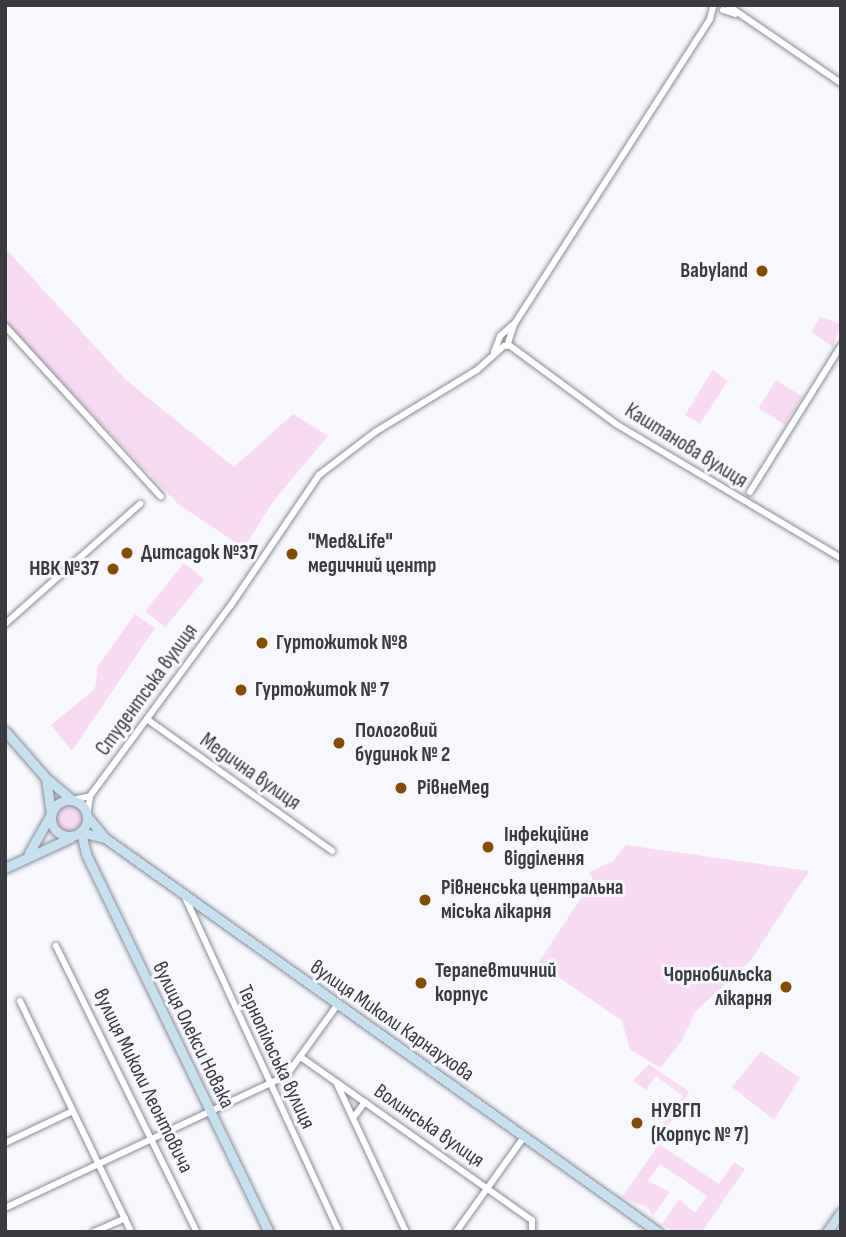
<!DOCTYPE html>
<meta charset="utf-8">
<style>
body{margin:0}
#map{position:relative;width:846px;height:1237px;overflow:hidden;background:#f7f8fd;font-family:"Sofia Sans Condensed",sans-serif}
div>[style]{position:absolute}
.green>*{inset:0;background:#f9daf3;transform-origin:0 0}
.round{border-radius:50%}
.roads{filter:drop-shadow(0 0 2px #898d98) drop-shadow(0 0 2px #898d98)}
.minor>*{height:6px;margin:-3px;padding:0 3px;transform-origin:3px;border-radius:3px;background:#fff}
.secondary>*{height:9px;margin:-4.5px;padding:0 4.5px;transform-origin:4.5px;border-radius:4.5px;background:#c7e0f0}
.secondary>.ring{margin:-4.5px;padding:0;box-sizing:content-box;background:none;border:9px solid #c7e0f0;border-radius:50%}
.dots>*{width:19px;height:19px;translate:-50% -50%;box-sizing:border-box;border:4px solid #f7f8fd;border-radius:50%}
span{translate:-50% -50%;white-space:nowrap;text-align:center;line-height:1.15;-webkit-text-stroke:6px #f7f8fd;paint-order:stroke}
.poi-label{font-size:21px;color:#393b40;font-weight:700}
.right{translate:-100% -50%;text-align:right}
.left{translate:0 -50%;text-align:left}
.street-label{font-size:21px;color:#393b40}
.frame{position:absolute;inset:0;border:7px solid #393b40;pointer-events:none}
</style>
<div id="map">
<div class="green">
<div style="clip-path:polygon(5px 248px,126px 380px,234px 467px,293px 414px,328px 436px,272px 503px,244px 548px,178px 504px,5px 323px)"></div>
<div style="clip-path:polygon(820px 317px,841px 324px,833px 347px,811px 332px)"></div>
<div style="clip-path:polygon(713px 369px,731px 384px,727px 382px,700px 424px,685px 415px)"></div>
<div style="left:776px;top:380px;width:31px;height:33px;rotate:32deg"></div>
<div style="left:184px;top:563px;width:26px;height:62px;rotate:39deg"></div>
<div style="clip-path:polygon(135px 614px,155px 628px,72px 751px,51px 725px,95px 689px,98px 666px)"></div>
<div class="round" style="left:54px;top:803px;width:30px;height:30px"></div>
<div style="clip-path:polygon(626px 845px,809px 871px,751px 960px,695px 1012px,682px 1041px,660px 1068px,630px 1049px,622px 1021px,538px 963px,593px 880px,589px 872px,613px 861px)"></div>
<div style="clip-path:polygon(761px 1051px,800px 1078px,774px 1120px,732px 1087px)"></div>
<div style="clip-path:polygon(649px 1064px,689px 1092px,667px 1128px,663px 1125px,683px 1096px,656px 1076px,646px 1090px,633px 1081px)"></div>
<div style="clip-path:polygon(659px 1144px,719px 1184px,734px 1162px,745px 1169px,702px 1232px,674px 1232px,662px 1224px,679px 1199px,695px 1213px,707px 1196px,660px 1164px,648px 1181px,670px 1192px,653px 1216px,648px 1208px,622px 1197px)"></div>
</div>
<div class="roads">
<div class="minor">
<div style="left:727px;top:5px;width:138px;rotate:34.4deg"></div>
<div style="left:723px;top:10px;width:13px;rotate:18deg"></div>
<div style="left:5px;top:326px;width:231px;rotate:47.6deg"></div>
<div style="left:509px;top:345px;width:133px;rotate:36.4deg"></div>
<div style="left:616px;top:424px;width:262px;rotate:30.8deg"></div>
<div style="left:507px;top:346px;width:22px;rotate:-72deg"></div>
<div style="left:494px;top:352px;width:17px;rotate:-69deg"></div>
<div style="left:500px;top:336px;width:20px;rotate:-41deg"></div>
<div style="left:515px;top:323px;width:361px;rotate:-57.3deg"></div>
<div style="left:710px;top:19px;width:12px;rotate:-76deg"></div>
<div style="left:750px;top:492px;width:172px;rotate:-58.1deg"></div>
<div style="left:5px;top:624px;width:181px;rotate:-41.6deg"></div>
<div style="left:148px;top:720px;width:226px;rotate:35.4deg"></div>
<div style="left:73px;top:800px;width:17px;rotate:-13deg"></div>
<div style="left:87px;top:816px;width:20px;rotate:-81deg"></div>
<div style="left:90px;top:796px;width:237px;rotate:-53.6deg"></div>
<div style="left:231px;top:605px;width:157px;rotate:-55.9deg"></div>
<div style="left:319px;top:475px;width:71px;rotate:-37.5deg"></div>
<div style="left:375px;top:432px;width:119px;rotate:-31.3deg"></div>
<div style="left:477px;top:370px;width:36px;rotate:-42deg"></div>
<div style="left:184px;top:895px;width:371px;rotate:65.3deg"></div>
<div style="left:56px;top:946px;width:319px;rotate:63.8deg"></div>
<div style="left:20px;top:1001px;width:256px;rotate:64.3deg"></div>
<div style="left:302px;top:1058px;width:281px;rotate:35.2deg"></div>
<div style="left:532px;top:1220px;width:12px;rotate:90deg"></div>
<div style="left:337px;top:1084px;width:163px;rotate:65deg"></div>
<div style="left:353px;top:1118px;width:20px;rotate:-53deg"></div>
<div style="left:5px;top:1143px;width:75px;rotate:-25.2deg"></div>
<div style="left:5px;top:1208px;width:310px;rotate:-25.2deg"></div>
<div style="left:286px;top:1076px;width:89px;rotate:-54.2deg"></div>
<div style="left:94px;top:1232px;width:34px;rotate:-24deg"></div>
<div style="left:456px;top:1232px;width:117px;rotate:-54.4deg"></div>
</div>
<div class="secondary">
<div style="left:5px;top:731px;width:62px;rotate:48.9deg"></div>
<div style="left:46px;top:778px;width:34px;rotate:40deg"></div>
<div class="ring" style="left:51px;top:800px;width:27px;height:27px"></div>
<div style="left:87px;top:816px;width:28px;rotate:51deg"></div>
<div style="left:105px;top:838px;width:679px;rotate:35.47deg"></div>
<div style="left:100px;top:837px;width:20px;rotate:-165deg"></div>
<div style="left:81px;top:832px;width:23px;rotate:77deg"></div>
<div style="left:86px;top:854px;width:420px;rotate:64.2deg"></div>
<div style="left:29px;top:853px;width:45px;rotate:-60.6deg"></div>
<div style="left:51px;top:814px;width:35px;rotate:-98deg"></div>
<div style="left:5px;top:868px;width:72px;rotate:-24.8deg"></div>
<div style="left:827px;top:1232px;width:24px;rotate:-55deg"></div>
</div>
</div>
<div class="dots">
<div style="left:762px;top:271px;background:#854c00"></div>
<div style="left:127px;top:553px;background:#854c00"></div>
<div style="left:292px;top:554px;background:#854c00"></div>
<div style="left:113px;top:569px;background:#854c00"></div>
<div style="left:262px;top:643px;background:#854c00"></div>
<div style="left:241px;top:690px;background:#854c00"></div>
<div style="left:339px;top:743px;background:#854c00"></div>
<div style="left:401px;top:788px;background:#854c00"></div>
<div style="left:488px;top:847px;background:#854c00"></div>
<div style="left:425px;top:900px;background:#854c00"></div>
<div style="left:421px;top:983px;background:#854c00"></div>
<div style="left:786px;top:987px;background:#854c00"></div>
<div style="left:637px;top:1123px;background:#854c00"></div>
</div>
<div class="poi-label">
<span class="right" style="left:748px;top:271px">Babyland</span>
<span class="left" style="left:308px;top:554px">"Med&amp;Life"<br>медичний центр</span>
<span class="left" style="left:141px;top:553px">Дитсадок №37</span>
<span class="right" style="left:99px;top:569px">НВК №37</span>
<span class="left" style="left:276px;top:643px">Гуртожиток №8</span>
<span class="left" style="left:255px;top:690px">Гуртожиток № 7</span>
<span class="left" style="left:355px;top:743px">Пологовий<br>будинок № 2</span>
<span class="left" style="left:417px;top:788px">РівнеМед</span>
<span class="left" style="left:504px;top:847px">Інфекційне<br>відділення</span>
<span class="left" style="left:441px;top:900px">Рівненська центральна<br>міська лікарня</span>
<span class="left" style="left:435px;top:983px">Терапевтичний<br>корпус</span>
<span class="right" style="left:772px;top:987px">Чорнобильска<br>лікарня</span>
<span class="left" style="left:651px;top:1123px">НУВГП<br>(Корпус № 7)</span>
</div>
<div class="street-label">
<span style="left:686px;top:446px;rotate:32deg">Каштанова вулиця</span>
<span style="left:147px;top:690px;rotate:-54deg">Студентська вулиця</span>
<span style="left:250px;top:772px;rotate:35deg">Медична вулиця</span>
<span style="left:392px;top:1021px;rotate:35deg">вулиця Миколи Карнаухова</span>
<span style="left:193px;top:1035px;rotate:64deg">вулиця Олекси Новака</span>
<span style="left:276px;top:1057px;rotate:65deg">Тернопільська вулиця</span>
<span style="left:143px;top:1081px;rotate:64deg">вулиця Миколи Леонтовича</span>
<span style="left:429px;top:1126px;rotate:35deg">Волинська вулиця</span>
</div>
<div class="frame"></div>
</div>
